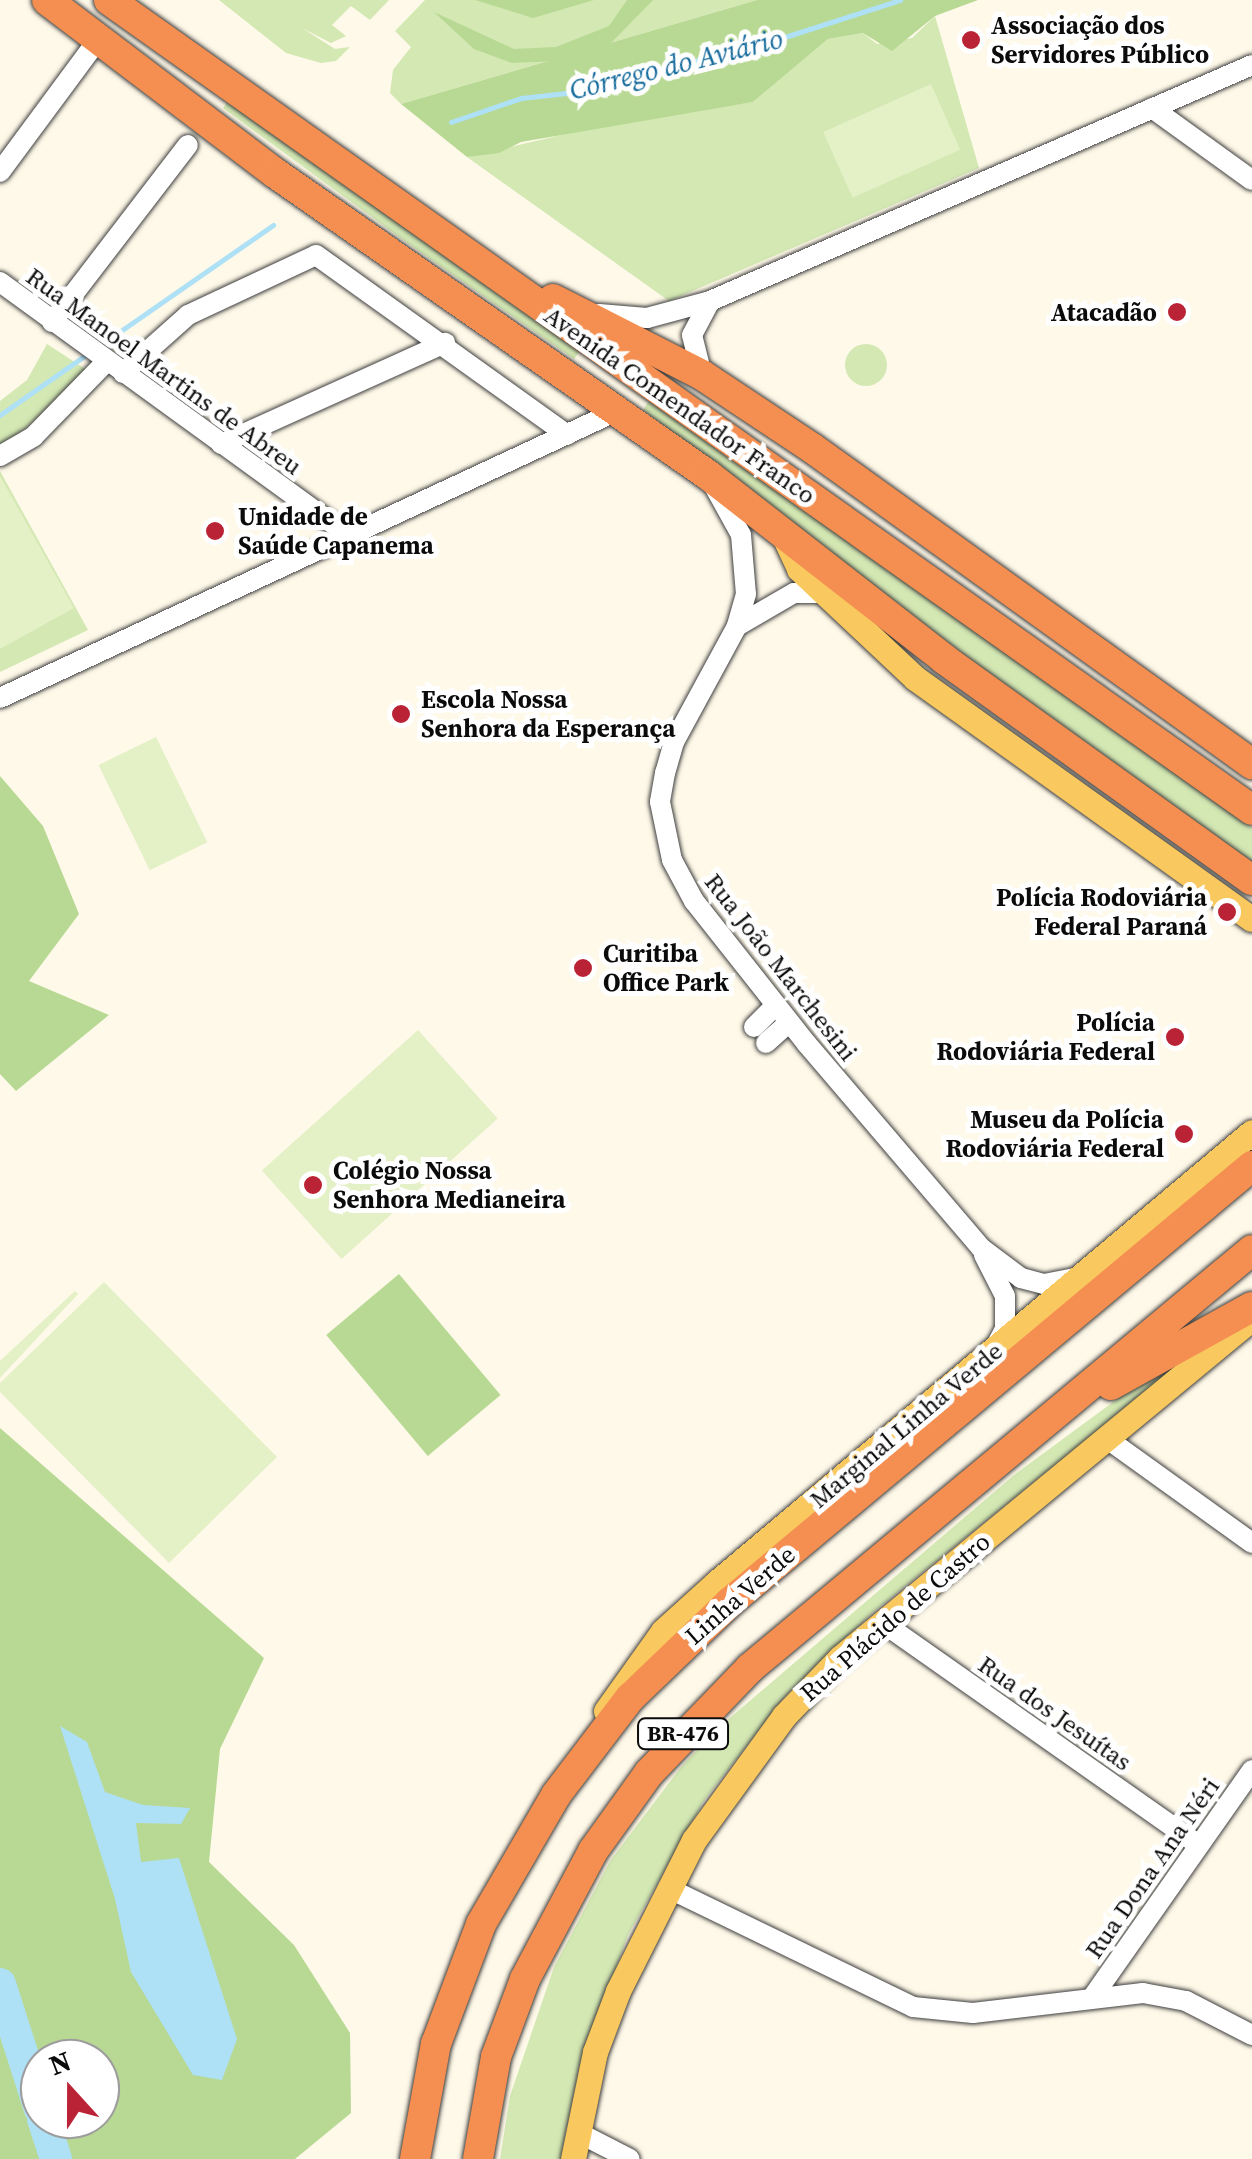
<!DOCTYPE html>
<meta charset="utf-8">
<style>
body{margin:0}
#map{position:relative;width:1252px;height:2159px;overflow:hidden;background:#fff9e9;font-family:"Source Serif 4",serif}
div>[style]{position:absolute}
.green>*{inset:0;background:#d3e8b3}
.round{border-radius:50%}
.forest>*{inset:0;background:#b8d993;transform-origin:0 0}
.pitch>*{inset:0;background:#e4f0c5;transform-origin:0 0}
.water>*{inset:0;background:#aee0f6}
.stream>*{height:5px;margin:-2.5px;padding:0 2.5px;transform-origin:2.5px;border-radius:2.5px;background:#aee0f6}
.river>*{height:32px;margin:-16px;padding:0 16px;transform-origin:16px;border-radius:16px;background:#aee0f6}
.roads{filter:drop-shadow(0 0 2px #3e3e3e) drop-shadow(0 0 2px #3e3e3e)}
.minor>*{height:20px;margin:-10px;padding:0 10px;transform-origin:10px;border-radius:10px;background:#fff}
.major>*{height:25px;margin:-12.5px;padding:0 12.5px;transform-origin:12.5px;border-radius:12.5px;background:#f9c85e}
.highway>*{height:30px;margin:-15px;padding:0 15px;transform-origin:15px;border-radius:15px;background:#f58f51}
.dots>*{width:28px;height:28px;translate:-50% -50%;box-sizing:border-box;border:5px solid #fff;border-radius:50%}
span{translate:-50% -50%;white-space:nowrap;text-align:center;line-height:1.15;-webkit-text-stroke:10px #fff;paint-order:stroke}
.shield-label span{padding:2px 8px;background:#fff;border:2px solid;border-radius:8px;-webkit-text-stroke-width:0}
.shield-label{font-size:22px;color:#0b0b0b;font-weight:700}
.poi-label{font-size:25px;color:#0b0b0b;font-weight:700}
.left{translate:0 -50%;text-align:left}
.right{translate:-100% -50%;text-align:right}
.street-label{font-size:25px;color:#0b0b0b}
.water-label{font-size:28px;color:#156b9c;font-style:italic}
.north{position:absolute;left:20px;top:2039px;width:100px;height:100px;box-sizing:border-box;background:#fff;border:2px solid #9d9d9d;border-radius:50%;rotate:339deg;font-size:28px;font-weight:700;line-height:40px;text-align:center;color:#0b0b0b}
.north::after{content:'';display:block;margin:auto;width:35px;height:45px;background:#ba2336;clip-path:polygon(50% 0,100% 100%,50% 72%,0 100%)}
</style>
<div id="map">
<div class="green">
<div style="clip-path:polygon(219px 0,389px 0,370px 20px,351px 6px,332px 25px,346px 36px,331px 43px,302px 28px,335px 49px,350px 47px,336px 61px,321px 63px,286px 53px)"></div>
<div style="clip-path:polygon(425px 0,757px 0,401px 104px,390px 93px,393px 70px,411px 47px,395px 31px)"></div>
<div style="clip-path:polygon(935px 16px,979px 168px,669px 301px,467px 157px,608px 124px,753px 102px,828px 39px,863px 33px,877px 44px,912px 38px)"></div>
<div style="clip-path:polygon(229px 100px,583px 347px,574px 359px,406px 242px,223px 108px)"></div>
<div class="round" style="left:845px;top:344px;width:42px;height:42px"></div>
<div style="clip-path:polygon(47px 344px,90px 372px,0 450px,0 401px,27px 380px)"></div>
<div style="clip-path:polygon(653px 394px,1252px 828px,1252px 862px,970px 659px,643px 410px)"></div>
<div style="clip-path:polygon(0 471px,88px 630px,0 672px)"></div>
<div style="clip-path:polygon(1187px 1358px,872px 1613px,784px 1698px,705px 1799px,628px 1935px,581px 2061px,563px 2159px,500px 2159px,510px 2096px,554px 1967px,610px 1861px,681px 1767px,717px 1729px,1014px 1475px,1128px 1391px)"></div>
</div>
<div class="forest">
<div style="clip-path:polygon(475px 0,594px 0,533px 18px)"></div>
<div style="clip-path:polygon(627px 0,653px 0,610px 44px,560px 61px,512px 63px,474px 49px,434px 12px,514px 49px,556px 47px,609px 26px)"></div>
<div style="clip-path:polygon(757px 0,978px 0,935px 16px,892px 51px,863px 33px,828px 39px,753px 102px,521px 142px,499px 153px,467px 157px,401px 104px)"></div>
<div style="clip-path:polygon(0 776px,43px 826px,79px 914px,29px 981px,109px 1015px,16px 1091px,0 1074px)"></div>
<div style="left:399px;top:1274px;width:158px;height:95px;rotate:50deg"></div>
<div style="clip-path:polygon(evenodd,0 1428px,264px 1658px,220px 1749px,209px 1862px,294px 1945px,350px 2033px,351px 2113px,295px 2159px,0 2159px,0 1428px,40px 2059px,100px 2059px,100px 2119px,40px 2119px,40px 2059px)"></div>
</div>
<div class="pitch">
<div style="left:931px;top:84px;width:72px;height:118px;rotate:66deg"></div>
<div style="clip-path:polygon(0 476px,74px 608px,0 649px)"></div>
<div style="left:156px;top:737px;width:117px;height:64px;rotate:64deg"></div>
<div style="left:418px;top:1030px;width:119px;height:210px;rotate:48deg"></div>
<div style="clip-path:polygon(104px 1282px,277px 1457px,169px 1563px,0 1392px,0 1383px)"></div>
<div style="clip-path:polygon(75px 1291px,78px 1294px,0 1378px,0 1361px)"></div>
</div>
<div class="water">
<div style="clip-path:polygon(60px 1726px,87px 1742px,105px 1792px,143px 1805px,190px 1808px,181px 1824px,136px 1823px,141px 1862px,179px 1858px,237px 2039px,222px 2080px,193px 2075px,131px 1972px,115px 1899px)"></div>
</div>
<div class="stream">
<div style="left:451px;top:122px;width:74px;rotate:-18.9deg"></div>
<div style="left:521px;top:98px;width:46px;rotate:-6.2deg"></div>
<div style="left:567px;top:93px;width:205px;rotate:-14.1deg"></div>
<div style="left:766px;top:43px;width:141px;rotate:-17.8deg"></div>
<div style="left:99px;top:346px;width:212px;rotate:-34.8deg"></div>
<div style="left:0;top:415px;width:110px;rotate:-35deg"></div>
</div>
<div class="river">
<div style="left:0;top:1984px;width:131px;rotate:72.3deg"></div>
<div style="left:43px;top:2119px;width:42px;rotate:72deg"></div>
</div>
<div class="roads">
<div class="minor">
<div style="left:1152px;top:108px;width:123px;rotate:35.8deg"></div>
<div style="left:0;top:172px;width:167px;rotate:-53.5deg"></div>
<div style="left:0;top:282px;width:430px;rotate:36deg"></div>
<div style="left:599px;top:314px;width:48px;rotate:4.8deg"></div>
<div style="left:647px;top:318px;width:65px;rotate:-15.1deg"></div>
<div style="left:710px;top:301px;width:591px;rotate:-23.53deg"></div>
<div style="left:52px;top:322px;width:223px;rotate:-52.5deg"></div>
<div style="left:123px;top:373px;width:87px;rotate:-41.7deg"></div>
<div style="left:188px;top:315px;width:141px;rotate:-25.1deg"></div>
<div style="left:316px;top:255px;width:309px;rotate:35.6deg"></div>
<div style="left:702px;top:375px;width:41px;rotate:-104deg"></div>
<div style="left:692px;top:335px;width:38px;rotate:-62deg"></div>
<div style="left:221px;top:444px;width:246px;rotate:-24.3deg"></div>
<div style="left:0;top:456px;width:39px;rotate:-30deg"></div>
<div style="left:34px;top:436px;width:105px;rotate:-45.8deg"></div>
<div style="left:714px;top:486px;width:56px;rotate:61.1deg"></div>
<div style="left:741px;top:535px;width:59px;rotate:85.2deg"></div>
<div style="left:746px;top:594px;width:33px;rotate:106deg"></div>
<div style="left:737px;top:626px;width:132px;rotate:118.5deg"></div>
<div style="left:674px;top:742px;width:32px;rotate:106deg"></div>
<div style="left:665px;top:773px;width:29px;rotate:100deg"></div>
<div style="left:660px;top:802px;width:59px;rotate:78.3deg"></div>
<div style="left:672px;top:860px;width:47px;rotate:61.8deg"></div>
<div style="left:694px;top:901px;width:182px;rotate:51.7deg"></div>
<div style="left:807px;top:1044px;width:268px;rotate:49.5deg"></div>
<div style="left:981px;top:1248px;width:50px;rotate:36.9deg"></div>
<div style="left:1021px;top:1278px;width:24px;rotate:15deg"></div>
<div style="left:1044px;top:1284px;width:38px;rotate:-11deg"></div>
<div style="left:737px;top:626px;width:66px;rotate:-30.1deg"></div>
<div style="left:794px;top:593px;width:37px"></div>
<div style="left:0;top:698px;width:680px;rotate:-24.95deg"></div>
<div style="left:754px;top:1027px;width:31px;rotate:-45deg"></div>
<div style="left:766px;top:1043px;width:31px;rotate:-42deg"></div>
<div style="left:984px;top:1255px;width:46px;rotate:62.9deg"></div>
<div style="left:1005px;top:1296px;width:33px;rotate:90deg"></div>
<div style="left:1005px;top:1329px;width:21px;rotate:118deg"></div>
<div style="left:1106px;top:1438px;width:180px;rotate:35.7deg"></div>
<div style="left:883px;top:1623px;width:386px;rotate:35.1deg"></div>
<div style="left:668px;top:1888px;width:272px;rotate:25.9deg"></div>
<div style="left:913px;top:2007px;width:60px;rotate:5.7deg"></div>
<div style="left:973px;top:2013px;width:171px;rotate:-6.7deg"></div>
<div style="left:1143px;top:1993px;width:44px;rotate:10.5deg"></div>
<div style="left:1186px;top:2001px;width:74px;rotate:27.3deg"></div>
<div style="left:1094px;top:1995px;width:275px;rotate:-54.9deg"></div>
<div style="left:577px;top:2132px;width:59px;rotate:27deg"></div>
</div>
<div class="major">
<div style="left:783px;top:534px;width:38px;rotate:65deg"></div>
<div style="left:799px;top:569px;width:159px;rotate:43.2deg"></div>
<div style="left:915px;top:678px;width:414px;rotate:35.6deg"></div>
<div style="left:606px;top:1711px;width:98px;rotate:-54.5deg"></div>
<div style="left:663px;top:1631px;width:72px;rotate:-42.2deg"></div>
<div style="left:716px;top:1583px;width:700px;rotate:-40.08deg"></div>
<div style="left:573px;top:2159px;width:109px;rotate:-78.4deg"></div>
<div style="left:595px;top:2052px;width:65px;rotate:-69.3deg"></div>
<div style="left:618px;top:1991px;width:169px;rotate:-63.3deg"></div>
<div style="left:694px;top:1840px;width:153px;rotate:-54deg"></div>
<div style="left:784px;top:1716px;width:81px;rotate:-46deg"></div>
<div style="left:840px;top:1658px;width:534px;rotate:-39.53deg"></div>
</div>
<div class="highway">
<div style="left:47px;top:0;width:286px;rotate:37.2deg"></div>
<div style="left:275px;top:173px;width:528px;rotate:34.89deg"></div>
<div style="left:708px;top:475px;width:299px;rotate:37.9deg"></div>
<div style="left:944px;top:659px;width:379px;rotate:35.7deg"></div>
<div style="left:109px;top:0;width:1401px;rotate:35.32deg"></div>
<div style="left:553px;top:299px;width:167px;rotate:27deg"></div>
<div style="left:702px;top:375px;width:132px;rotate:33.6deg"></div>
<div style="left:812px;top:448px;width:542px;rotate:35.69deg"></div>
<div style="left:1111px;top:1385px;width:161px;rotate:-29deg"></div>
<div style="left:415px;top:2159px;width:117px;rotate:-79.7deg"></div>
<div style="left:436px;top:2044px;width:128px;rotate:-69.4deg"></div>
<div style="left:481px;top:1924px;width:149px;rotate:-59.8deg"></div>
<div style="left:556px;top:1795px;width:122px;rotate:-52.7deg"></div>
<div style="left:630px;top:1698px;width:139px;rotate:-43.8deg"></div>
<div style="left:730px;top:1602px;width:680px;rotate:-39.87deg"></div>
<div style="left:478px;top:2159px;width:104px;rotate:-80deg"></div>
<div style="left:496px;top:2057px;width:83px;rotate:-69.6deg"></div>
<div style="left:525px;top:1979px;width:145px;rotate:-62deg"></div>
<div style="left:593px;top:1851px;width:96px;rotate:-54.3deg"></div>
<div style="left:649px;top:1773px;width:146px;rotate:-46.1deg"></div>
<div style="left:750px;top:1668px;width:653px;rotate:-39.78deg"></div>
</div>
</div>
<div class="dots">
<div style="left:971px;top:40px;background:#ba2336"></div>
<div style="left:1177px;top:312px;background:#ba2336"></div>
<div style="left:215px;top:531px;background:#ba2336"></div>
<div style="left:401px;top:714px;background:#ba2336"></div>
<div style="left:1227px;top:912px;background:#ba2336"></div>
<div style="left:583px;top:968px;background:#ba2336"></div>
<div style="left:1175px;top:1037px;background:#ba2336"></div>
<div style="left:1184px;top:1134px;background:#ba2336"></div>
<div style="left:313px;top:1185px;background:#ba2336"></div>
</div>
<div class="shield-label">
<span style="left:683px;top:1734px">BR-476</span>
</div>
<div class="poi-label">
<span class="left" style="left:991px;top:40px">Associação dos<br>Servidores Público</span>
<span class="right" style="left:1157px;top:312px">Atacadão</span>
<span class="left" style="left:238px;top:531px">Unidade de<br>Saúde Capanema</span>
<span class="left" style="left:421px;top:714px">Escola Nossa<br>Senhora da Esperança</span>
<span class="right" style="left:1207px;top:912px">Polícia Rodoviária<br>Federal Paraná</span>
<span class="left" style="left:603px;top:968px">Curitiba<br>Office Park</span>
<span class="right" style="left:1155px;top:1037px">Polícia<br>Rodoviária Federal</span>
<span class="right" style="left:1164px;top:1134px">Museu da Polícia<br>Rodoviária Federal</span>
<span class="left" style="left:333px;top:1185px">Colégio Nossa<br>Senhora Medianeira</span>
</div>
<div class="street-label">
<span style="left:164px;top:371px;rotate:36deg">Rua Manoel Martins de Abreu</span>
<span style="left:680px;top:405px;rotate:35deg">Avenida Comendador Franco</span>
<span style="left:781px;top:967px;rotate:52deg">Rua João Marchesini</span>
<span style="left:906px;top:1425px;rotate:-40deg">Marginal Linha Verde</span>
<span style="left:740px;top:1595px;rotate:-41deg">Linha Verde</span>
<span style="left:895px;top:1617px;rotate:-41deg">Rua Plácido de Castro</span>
<span style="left:1055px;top:1713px;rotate:35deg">Rua dos Jesuítas</span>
<span style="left:1152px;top:1868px;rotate:-55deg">Rua Dona Ana Néri</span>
</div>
<div class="water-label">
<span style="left:676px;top:64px;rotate:-14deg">Córrego do Aviário</span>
</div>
<div class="north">N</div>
</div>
